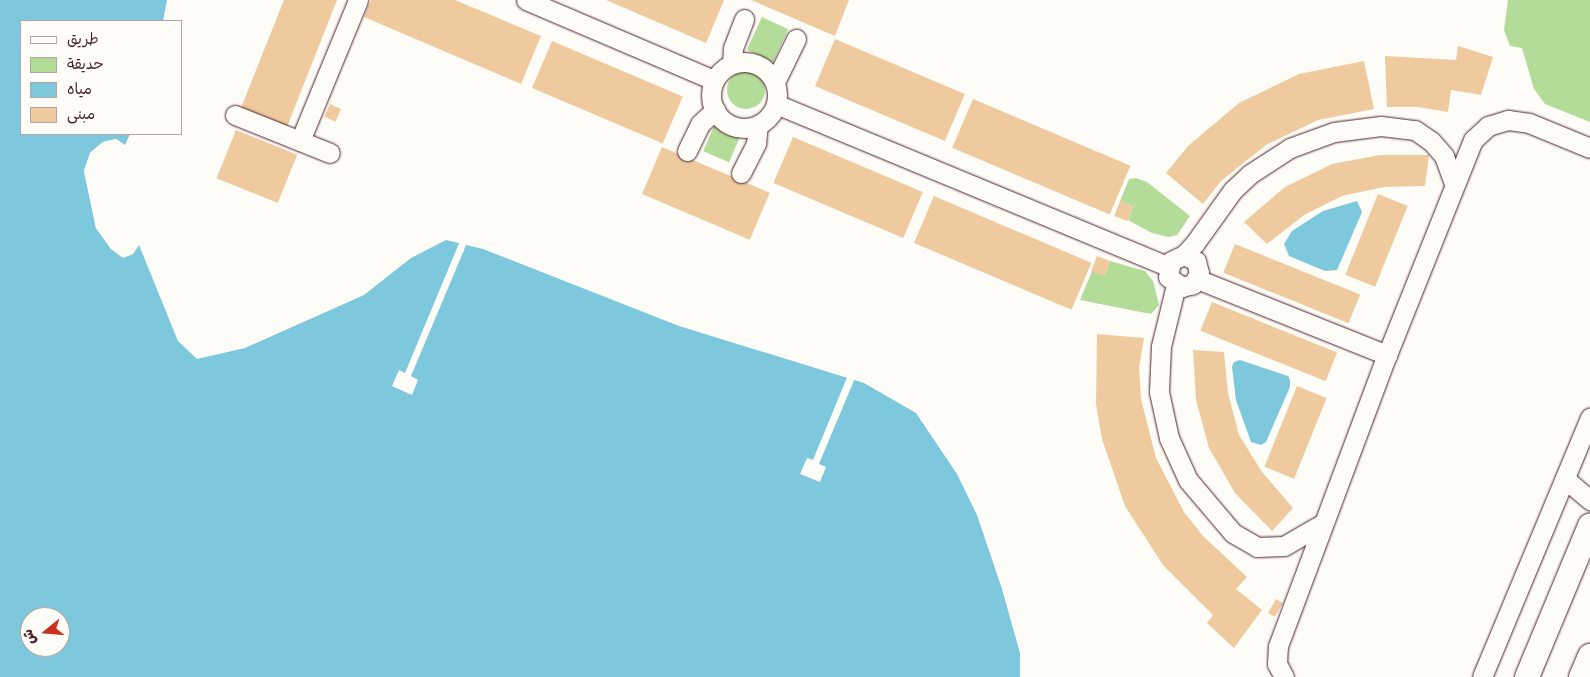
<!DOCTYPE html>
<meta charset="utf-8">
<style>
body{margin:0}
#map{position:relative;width:1590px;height:677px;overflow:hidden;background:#fdfcf7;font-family:"Gochi Hand","Playpen Sans Arabic",sans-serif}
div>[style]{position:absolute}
.green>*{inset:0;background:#b4dc99;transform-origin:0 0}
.round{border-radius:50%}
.water>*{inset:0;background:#7dc8dc}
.pier>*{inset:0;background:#fdfcf7}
.building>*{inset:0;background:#efca9f;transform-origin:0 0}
.roads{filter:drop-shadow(0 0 1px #4a1f2b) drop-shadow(0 0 1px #4a1f2b)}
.minor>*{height:19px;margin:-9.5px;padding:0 9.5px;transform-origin:9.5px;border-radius:9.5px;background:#fdfcf7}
.minor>.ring{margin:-9.5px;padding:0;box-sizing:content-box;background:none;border:19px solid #fdfcf7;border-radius:50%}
.major>*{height:24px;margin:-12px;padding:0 12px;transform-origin:12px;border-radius:12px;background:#fdfcf7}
span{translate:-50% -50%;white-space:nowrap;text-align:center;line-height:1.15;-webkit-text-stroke:5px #fdfcf7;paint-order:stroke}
.legend{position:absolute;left:20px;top:20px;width:162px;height:115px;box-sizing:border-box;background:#fdfcf7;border:1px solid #b5a4a5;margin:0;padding:6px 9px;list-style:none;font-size:15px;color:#4a1f2b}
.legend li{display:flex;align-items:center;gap:10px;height:25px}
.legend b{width:25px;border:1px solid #b5a4a5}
.north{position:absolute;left:20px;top:607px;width:50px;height:50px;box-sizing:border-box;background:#fdfcf7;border:1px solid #b5a4a5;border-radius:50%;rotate:253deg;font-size:14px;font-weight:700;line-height:20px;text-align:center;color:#4a1f2b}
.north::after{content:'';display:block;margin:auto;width:18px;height:22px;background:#c8321e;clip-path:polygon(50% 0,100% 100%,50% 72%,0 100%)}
</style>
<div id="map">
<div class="green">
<div style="clip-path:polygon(1508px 0,1590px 0,1590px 122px,1545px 104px,1534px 89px,1522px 48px,1510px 46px,1504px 30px)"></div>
<div style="left:762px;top:17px;width:29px;height:36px;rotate:25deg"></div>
<div class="round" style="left:727px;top:71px;width:38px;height:38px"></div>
<div style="left:717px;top:119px;width:28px;height:35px;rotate:23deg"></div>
<div style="clip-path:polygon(1136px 178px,1147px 182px,1190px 216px,1177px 235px,1169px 237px,1152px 233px,1128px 220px,1133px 206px,1120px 201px,1129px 179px)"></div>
<div style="clip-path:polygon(1110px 261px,1145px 271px,1153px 281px,1159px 305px,1151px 314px,1080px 300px,1092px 271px,1105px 275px)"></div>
</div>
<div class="water">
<div style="clip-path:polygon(evenodd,0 0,167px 0,163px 21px,21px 21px,21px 134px,130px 134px,125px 145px,116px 139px,103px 142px,90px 153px,84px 171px,96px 228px,111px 249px,123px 257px,133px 254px,139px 245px,178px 341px,197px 359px,245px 348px,364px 295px,411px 258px,446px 240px,483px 249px,679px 326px,864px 383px,916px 413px,957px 474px,977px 515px,1002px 589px,1020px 653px,1020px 677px,0 677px,0 0,30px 617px,60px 617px,60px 647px,30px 647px,30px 617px)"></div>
<div style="clip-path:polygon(1357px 201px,1362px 212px,1337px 270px,1325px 271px,1289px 256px,1284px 244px,1292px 231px,1323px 211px)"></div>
<div style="clip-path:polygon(1240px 360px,1288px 376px,1290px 380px,1290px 387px,1266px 442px,1261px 445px,1251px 442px,1236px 400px,1232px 367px,1234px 362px)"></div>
</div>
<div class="pier">
<div style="clip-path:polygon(116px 139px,126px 147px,115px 142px,104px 144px,92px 155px,87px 171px,98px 227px,112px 247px,123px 255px,139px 245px,133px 254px,123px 258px,111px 249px,96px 228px,84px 171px,90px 153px,103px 142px)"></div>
<div style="clip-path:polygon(460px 241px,467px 243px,411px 376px,418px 380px,412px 395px,392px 386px,399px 370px,405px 373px)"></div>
<div style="clip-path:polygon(848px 375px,855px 378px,819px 464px,826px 467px,820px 482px,800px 474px,807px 458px,813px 460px)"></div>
</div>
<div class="building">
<div style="clip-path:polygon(284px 0,337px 0,287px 127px,241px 108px)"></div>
<div style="clip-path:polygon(371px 0,455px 0,541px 36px,521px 84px,364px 17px)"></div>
<div style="clip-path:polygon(606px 0,724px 0,706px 43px)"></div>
<div style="clip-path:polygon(751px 0,849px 0,835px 36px)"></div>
<div style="left:835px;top:39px;width:141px;height:51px;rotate:23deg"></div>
<div style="left:552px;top:41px;width:142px;height:51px;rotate:23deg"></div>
<div style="clip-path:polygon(1458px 46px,1493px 57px,1481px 95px,1451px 90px,1448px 112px,1418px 107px,1387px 107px,1385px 56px,1456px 60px)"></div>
<div style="clip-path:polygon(1364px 61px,1374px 109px,1318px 120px,1266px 145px,1221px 181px,1203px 204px,1166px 173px,1188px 146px,1239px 103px,1299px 74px)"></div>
<div style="left:973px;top:99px;width:171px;height:53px;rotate:23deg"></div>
<div style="left:330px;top:104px;width:12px;height:14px;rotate:24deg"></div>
<div style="left:236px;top:130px;width:66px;height:52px;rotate:22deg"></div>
<div style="left:793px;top:137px;width:141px;height:50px;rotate:23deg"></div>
<div style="left:662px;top:147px;width:117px;height:51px;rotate:23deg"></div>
<div style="clip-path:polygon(1380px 155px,1429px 155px,1425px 186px,1384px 187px,1342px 196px,1304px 215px,1267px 244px,1244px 222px,1285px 187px,1332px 164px)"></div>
<div style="left:1378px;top:194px;width:32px;height:87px;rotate:22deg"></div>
<div style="left:934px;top:196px;width:171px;height:51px;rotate:23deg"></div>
<div style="left:1120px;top:201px;width:14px;height:16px;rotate:21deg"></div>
<div style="left:1235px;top:244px;width:135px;height:31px;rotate:22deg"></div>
<div style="left:1097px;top:256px;width:14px;height:16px;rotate:21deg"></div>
<div style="left:1212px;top:302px;width:135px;height:31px;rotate:22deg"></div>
<div style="clip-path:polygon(1097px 334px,1144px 338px,1139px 368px,1141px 399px,1156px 458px,1184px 512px,1203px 536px,1247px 577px,1236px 589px,1262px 610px,1234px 648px,1207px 623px,1213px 615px,1163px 565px,1125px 506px,1102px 439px,1096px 404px)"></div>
<div style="clip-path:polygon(1193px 350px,1224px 352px,1228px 393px,1239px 435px,1262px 472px,1293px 508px,1272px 531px,1235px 493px,1209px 448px,1196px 400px)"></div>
<div style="left:1297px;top:386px;width:32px;height:87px;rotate:22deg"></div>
<div style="left:1276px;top:599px;width:8px;height:16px;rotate:30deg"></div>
</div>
<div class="roads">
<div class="minor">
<div style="left:526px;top:0;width:204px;rotate:23.1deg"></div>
<div class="ring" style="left:711px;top:62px;width:47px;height:47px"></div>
<div style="left:732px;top:63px;width:15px;rotate:-86deg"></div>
<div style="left:733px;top:48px;width:31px;rotate:-69deg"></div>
<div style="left:775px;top:82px;width:48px;rotate:-64deg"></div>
<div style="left:776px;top:104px;width:424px;rotate:22.5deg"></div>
<div style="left:235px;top:115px;width:102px;rotate:21.8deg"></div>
<div style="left:300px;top:141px;width:152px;rotate:-67.6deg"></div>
<div style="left:687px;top:151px;width:30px;rotate:-64deg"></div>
<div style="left:700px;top:124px;width:21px;rotate:-43deg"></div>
<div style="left:741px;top:173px;width:34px;rotate:-63deg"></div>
<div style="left:756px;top:143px;width:18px;rotate:-84deg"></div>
<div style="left:1184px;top:255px;width:13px;rotate:27deg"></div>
<div style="left:1196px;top:261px;width:12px;rotate:76deg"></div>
<div style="left:1199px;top:273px;width:13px;rotate:119deg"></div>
<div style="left:1193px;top:284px;width:11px;rotate:165deg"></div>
<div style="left:1182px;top:287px;width:17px;rotate:-144deg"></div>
<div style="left:1168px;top:277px;width:16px;rotate:-79deg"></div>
<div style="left:1171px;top:261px;width:14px;rotate:-25deg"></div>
<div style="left:1184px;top:255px;width:16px;rotate:-47deg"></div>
<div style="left:1195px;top:243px;width:65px;rotate:-54.4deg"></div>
<div style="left:1233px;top:190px;width:23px;rotate:-43deg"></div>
<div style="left:1250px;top:174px;width:48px;rotate:-33deg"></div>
<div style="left:1290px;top:148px;width:47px;rotate:-20deg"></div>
<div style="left:1334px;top:132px;width:47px;rotate:-7.3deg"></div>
<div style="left:1381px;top:126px;width:34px;rotate:7deg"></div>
<div style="left:1415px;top:130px;width:19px;rotate:35deg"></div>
<div style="left:1431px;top:141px;width:20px;rotate:49deg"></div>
<div style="left:1444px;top:156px;width:30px;rotate:70deg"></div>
<div style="left:1197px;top:279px;width:205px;rotate:21.8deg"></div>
<div style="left:1176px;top:285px;width:63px;rotate:103.8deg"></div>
<div style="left:1161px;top:346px;width:46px;rotate:92.5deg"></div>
<div style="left:1159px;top:392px;width:47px;rotate:77.7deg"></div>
<div style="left:1169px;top:438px;width:46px;rotate:65.7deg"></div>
<div style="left:1188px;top:480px;width:70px;rotate:49.7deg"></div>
<div style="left:1233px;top:533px;width:28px;rotate:30deg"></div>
<div style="left:1257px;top:547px;width:27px;rotate:-2deg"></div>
<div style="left:1284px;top:546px;width:44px;rotate:-30.1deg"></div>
<div style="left:1565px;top:479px;width:33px;rotate:40deg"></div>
<div style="left:1284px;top:677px;width:15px;rotate:-118deg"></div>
<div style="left:1277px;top:664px;width:18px;rotate:-87deg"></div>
<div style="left:1278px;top:646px;width:311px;rotate:-69.5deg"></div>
<div style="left:1387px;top:355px;width:232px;rotate:-68.2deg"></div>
<div style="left:1473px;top:140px;width:21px;rotate:-43deg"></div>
<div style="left:1488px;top:126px;width:21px;rotate:-17deg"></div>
<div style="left:1508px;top:120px;width:21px;rotate:8deg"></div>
<div style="left:1529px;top:123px;width:66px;rotate:22.3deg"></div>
<div style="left:1482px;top:677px;width:281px;rotate:-67.4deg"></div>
</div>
<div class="major">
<div style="left:1527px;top:677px;width:164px;rotate:-67.4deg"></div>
<div style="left:1581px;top:677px;width:23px;rotate:-67deg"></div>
</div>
</div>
<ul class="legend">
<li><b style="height:6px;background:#fdfcf7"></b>طريق</li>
<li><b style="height:14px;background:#b4dc99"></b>حديقة</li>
<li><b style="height:14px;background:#7dc8dc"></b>مياه</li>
<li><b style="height:14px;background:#efca9f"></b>مبنى</li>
</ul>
<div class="north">ش</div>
</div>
